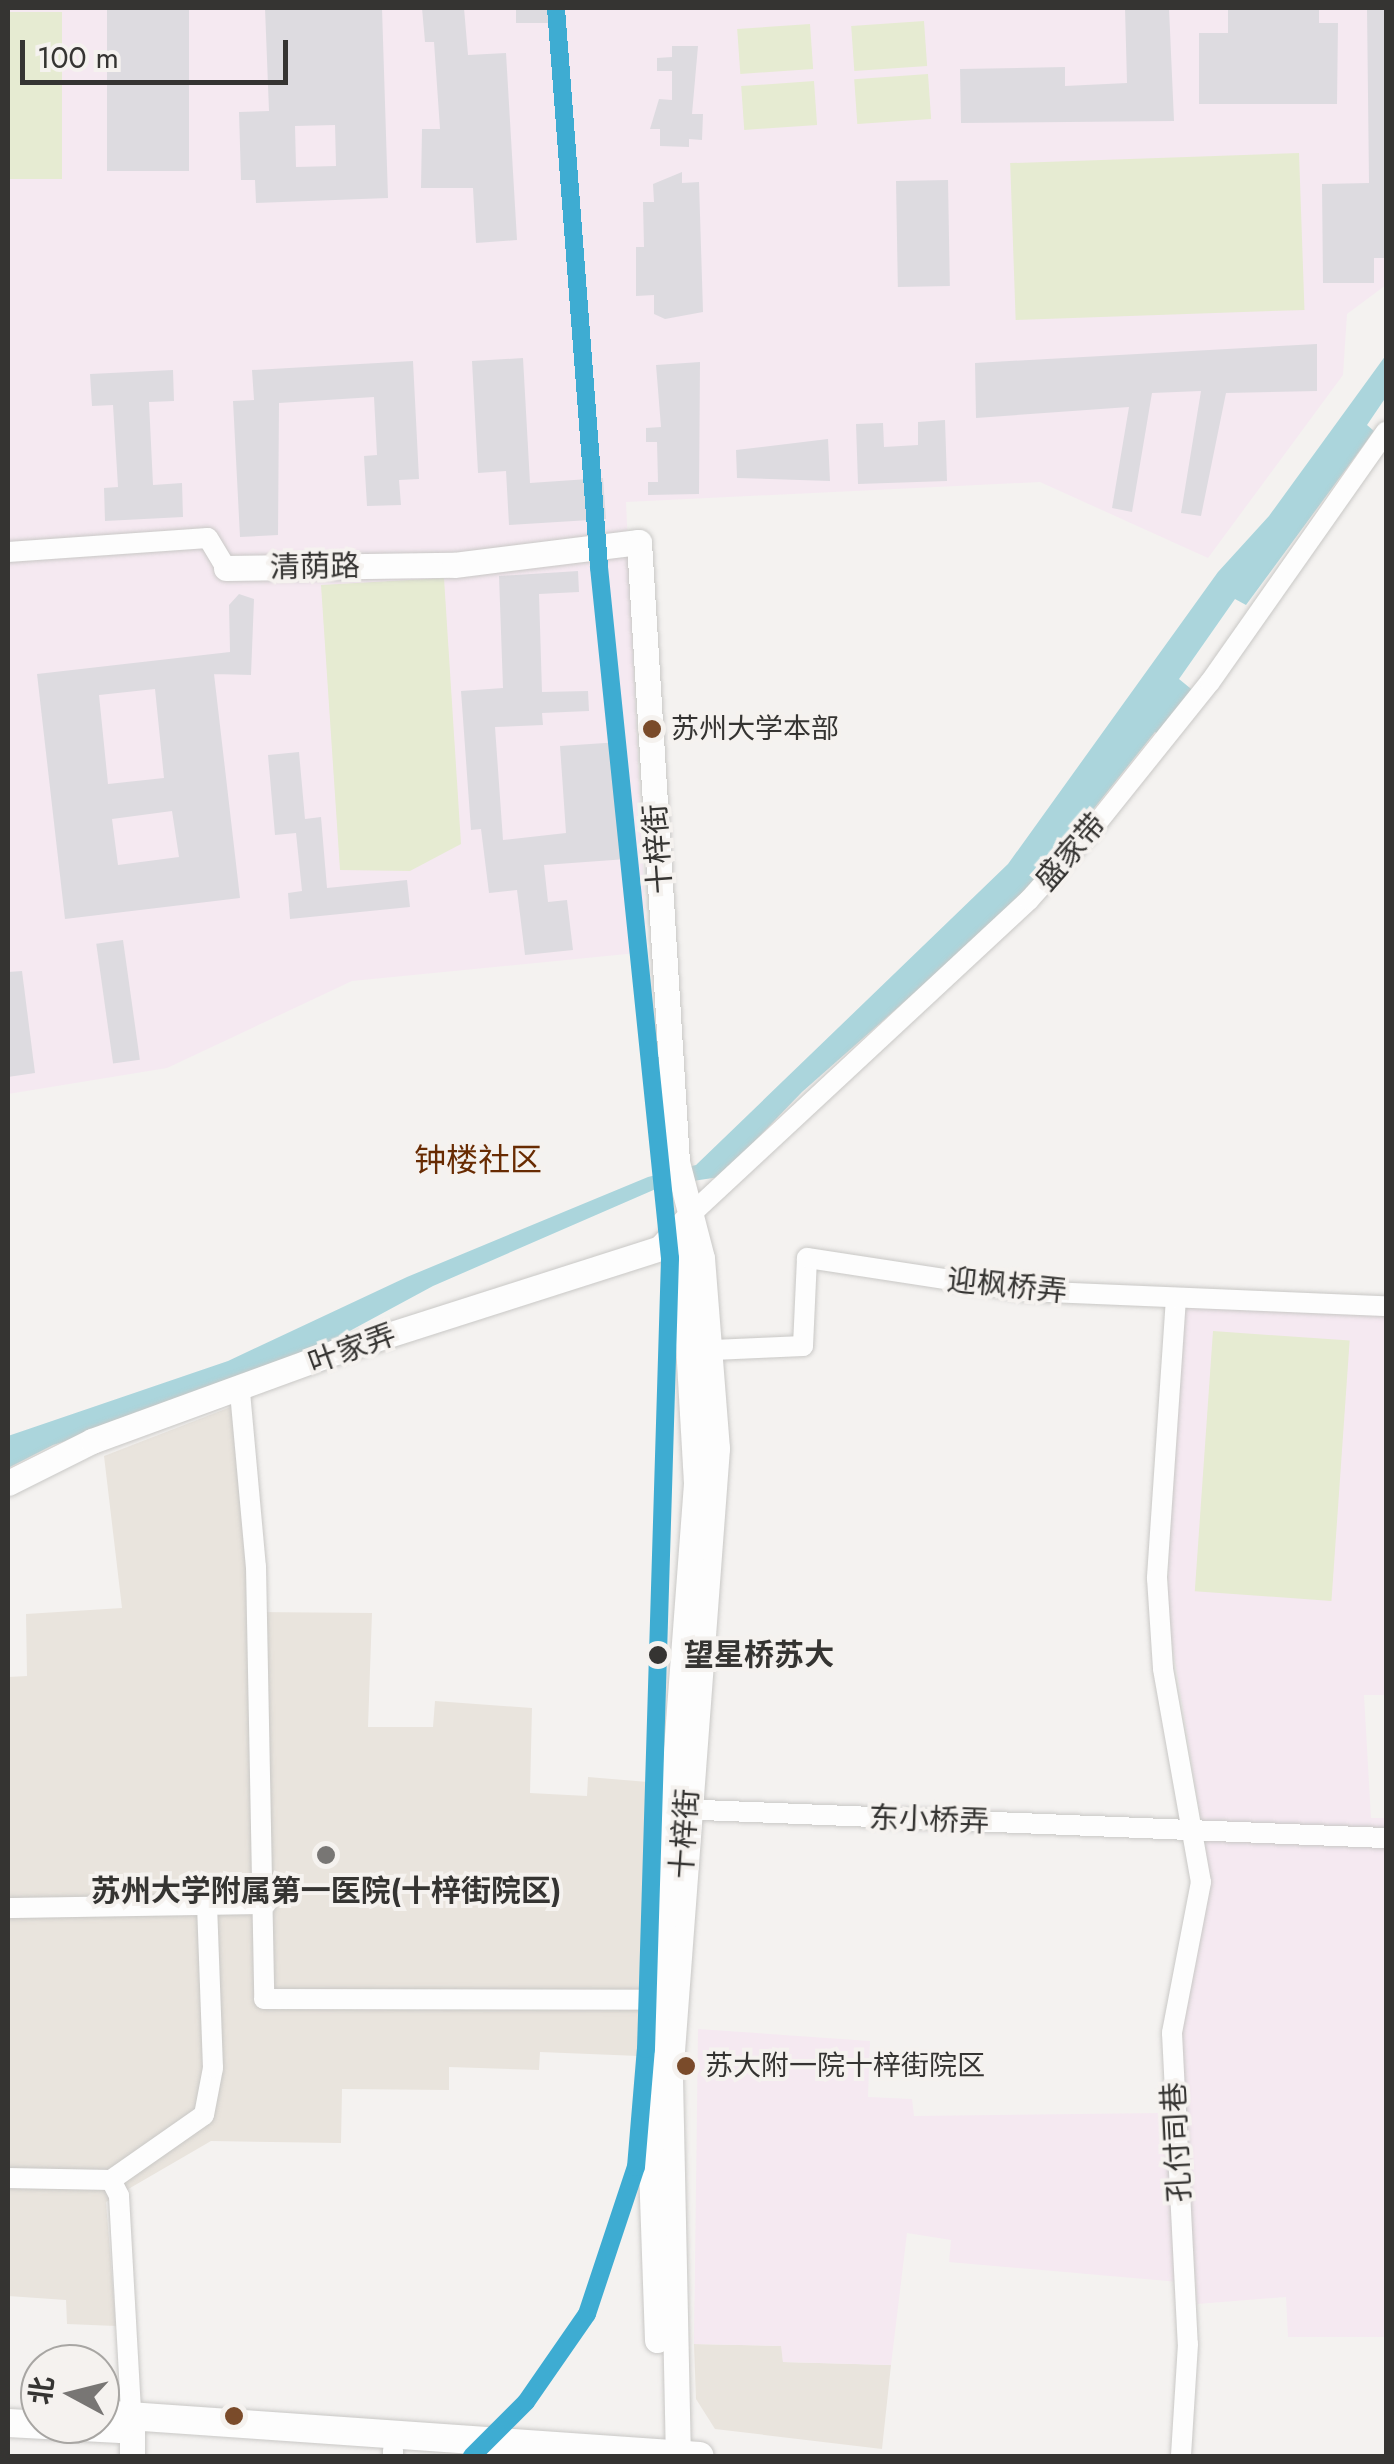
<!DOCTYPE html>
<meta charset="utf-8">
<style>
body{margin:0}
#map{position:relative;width:1394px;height:2464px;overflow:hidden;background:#f4f2f0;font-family:Jost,"Noto Sans SC",sans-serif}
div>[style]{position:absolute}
.built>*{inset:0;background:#e9e4dd}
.education>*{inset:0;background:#f5e9f1}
.green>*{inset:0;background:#e6ebd2;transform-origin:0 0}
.water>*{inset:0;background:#abd5dc}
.building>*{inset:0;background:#dddbe0;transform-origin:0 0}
.roads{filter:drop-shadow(0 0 2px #c9c8c6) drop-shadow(0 0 2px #c9c8c6)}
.minor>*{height:20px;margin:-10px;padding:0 10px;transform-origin:10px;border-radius:10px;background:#fdfdfd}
.tertiary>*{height:25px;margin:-12.5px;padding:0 12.5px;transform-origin:12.5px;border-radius:12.5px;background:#fdfdfd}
.secondary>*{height:28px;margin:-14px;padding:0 14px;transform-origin:14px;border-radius:14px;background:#fdfdfd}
.metro-1>*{height:18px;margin:-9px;padding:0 9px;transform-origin:9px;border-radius:9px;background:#3eacd2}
.dots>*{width:28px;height:28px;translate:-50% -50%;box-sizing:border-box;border:5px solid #f5f2ef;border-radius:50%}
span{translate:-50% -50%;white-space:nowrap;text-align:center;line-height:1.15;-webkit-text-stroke:8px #f5f2ef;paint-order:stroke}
.bus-label{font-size:28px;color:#353432}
.left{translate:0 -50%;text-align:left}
.street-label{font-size:30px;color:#353432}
.stop-label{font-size:30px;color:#353432;font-weight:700}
.poi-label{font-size:30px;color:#353432;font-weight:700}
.neighbourhood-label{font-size:32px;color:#682b02}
.frame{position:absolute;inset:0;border:10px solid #353432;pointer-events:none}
.north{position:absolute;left:20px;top:2344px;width:100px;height:100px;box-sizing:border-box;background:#f5f2ef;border:2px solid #a8a6a3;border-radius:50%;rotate:277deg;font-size:28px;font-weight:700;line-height:40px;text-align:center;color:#353432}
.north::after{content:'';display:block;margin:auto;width:35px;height:45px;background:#787674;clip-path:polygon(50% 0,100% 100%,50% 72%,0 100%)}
.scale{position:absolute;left:20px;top:40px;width:268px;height:45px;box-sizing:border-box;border:5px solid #353432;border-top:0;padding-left:12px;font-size:30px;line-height:35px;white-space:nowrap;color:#353432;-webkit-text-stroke:8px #f5f2ef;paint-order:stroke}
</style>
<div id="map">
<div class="built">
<div style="clip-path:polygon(241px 1403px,255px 1612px,372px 1613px,368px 1727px,433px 1727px,435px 1701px,532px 1708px,530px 1793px,587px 1796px,588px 1777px,648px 1782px,639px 2056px,540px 2052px,539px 2070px,449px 2067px,449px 2090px,342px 2089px,341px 2143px,211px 2141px,106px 2202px,116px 2326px,67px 2324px,66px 2300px,8px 2296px,8px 1677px,27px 1676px,26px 1614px,122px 1608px,104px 1456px)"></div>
<div style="clip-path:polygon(694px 2344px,782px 2346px,783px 2362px,891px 2365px,882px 2449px,715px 2429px,696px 2399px)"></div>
</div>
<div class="education">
<div style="clip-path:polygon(8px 8px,1386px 8px,1386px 285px,1347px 314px,1343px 375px,1208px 558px,1040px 482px,626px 502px,647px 952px,352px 981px,167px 1068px,8px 1094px)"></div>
<div style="clip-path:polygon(1178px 1295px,1386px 1310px,1386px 1695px,1364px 1695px,1371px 1818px,1386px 1818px,1386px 2337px,1288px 2337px,1286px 2297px,1197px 2304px,1177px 2003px,1206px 1851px,1167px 1612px)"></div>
<div style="clip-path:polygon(698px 2029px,870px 2041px,868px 2097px,912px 2099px,914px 2116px,1164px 2113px,1179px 2282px,949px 2262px,951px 2240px,907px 2233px,891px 2365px,783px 2362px,781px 2346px,694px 2344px)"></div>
</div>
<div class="green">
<div style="left:8px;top:12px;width:54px;height:167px"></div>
<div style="left:924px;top:21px;width:45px;height:73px;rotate:86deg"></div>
<div style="left:810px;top:24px;width:45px;height:73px;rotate:86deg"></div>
<div style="left:928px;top:74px;width:45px;height:74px;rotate:86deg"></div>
<div style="left:814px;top:81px;width:44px;height:73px;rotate:86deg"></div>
<div style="left:1299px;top:153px;width:157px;height:289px;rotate:88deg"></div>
<div style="clip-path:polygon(444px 578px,461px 844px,410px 871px,340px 870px,321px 585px)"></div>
<div style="left:1213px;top:1331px;width:137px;height:261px;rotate:4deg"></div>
</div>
<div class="water">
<div style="clip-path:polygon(1386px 355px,1386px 397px,1367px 425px,1374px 431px,1246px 605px,1235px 599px,1179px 679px,1196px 693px,1163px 736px,1155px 732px,1047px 867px,980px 935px,802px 1092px,720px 1177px,665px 1185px,433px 1286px,257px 1381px,53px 1445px,8px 1468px,8px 1436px,228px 1361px,407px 1277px,648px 1177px,696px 1165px,1008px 864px,1218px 572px,1269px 516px)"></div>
</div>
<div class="building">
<div style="left:107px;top:8px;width:82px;height:163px"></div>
<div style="clip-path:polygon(evenodd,265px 8px,382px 8px,388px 198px,256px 203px,255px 180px,241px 180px,239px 112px,269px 111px,265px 8px,335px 125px,336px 166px,296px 167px,295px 126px,335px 125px)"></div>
<div style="clip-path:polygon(422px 8px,464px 8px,468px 55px,506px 53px,517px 240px,476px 243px,473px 188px,421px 188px,422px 129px,440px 129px,434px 42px,425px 42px)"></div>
<div style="left:516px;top:8px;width:37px;height:15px"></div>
<div style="clip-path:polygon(1125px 8px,1169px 8px,1174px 121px,961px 123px,960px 69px,1065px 67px,1065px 86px,1127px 83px)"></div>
<div style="clip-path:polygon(1228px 8px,1319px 8px,1319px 23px,1338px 23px,1337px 104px,1199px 104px,1199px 33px,1228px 33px)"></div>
<div style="clip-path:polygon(1367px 8px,1386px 8px,1386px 258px,1374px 258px,1374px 283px,1323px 283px,1322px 184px,1369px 183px)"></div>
<div style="clip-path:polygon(672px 46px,698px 46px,692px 114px,703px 114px,702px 140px,689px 139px,689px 147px,660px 146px,660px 129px,650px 129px,659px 99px,672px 100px,672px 71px,657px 71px,657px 58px,672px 57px)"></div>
<div style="clip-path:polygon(682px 172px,682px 183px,699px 182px,703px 312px,665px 319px,654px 314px,654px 295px,636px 296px,636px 247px,644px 247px,643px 202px,654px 202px,653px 184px)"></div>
<div style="left:948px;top:180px;width:106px;height:52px;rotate:89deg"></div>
<div style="clip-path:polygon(1317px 344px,1317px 391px,1226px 393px,1201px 516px,1181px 513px,1201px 391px,1152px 393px,1132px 512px,1112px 508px,1129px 407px,976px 418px,975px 363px)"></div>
<div style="clip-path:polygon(523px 358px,530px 483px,603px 478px,606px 519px,509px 525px,506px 471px,478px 473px,472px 361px)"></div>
<div style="clip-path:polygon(413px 361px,419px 479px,399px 480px,401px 505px,367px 506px,364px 456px,377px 455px,374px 397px,279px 403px,278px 535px,240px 537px,233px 401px,254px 400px,252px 370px)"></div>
<div style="clip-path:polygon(700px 362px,699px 494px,648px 495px,648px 482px,658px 482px,657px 442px,646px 442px,646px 428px,661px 427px,656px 365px)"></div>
<div style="clip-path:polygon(173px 370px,174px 401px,149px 402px,153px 485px,182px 483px,183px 517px,105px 521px,104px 488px,118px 487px,113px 405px,92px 406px,90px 374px)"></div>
<div style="clip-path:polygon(945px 420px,947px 481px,858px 484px,856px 424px,883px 423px,884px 447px,918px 445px,918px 422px)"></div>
<div style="clip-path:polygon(828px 439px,830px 481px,737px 478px,736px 450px)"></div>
<div style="clip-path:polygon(578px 571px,579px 592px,539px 594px,542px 692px,588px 691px,589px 711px,542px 713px,543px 725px,495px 727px,503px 840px,566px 833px,560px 746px,620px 742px,627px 859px,544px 865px,548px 902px,567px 900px,573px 950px,525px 955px,517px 890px,489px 893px,481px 829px,471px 830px,461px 691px,503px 688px,499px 576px)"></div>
<div style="clip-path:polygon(evenodd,239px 594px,254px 599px,251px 675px,214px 674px,240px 898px,65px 919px,37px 674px,230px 652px,229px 605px,239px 594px,155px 689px,164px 778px,108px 784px,99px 695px,155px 689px,239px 594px,172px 811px,179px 857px,118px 865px,112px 819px,172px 811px)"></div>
<div style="clip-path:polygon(299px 752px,305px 819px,321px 817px,327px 888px,407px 880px,410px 907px,290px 919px,288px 893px,302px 891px,296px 833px,275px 835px,268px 755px)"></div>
<div style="left:123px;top:940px;width:121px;height:27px;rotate:82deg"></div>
<div style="clip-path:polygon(22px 971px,35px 1073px,8px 1077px,8px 972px)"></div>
</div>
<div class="roads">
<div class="minor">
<div style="left:8px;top:552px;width:200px;rotate:-4deg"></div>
<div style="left:208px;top:538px;width:35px;rotate:59deg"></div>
<div style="left:691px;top:1214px;width:461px;rotate:-42.9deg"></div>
<div style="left:1029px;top:900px;width:90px;rotate:-48.2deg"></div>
<div style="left:1089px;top:833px;width:193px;rotate:-51.3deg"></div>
<div style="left:1210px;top:682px;width:306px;rotate:-54.9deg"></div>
<div style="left:1176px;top:1298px;width:281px;rotate:93.9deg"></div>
<div style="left:1157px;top:1578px;width:91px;rotate:86.2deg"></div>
<div style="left:1163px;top:1669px;width:216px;rotate:79.9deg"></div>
<div style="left:1201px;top:1882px;width:154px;rotate:100.9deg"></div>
<div style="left:1172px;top:2033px;width:311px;rotate:87.1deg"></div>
<div style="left:1188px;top:2344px;width:112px;rotate:93.6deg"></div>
<div style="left:713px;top:1350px;width:90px;rotate:-2.5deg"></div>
<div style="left:803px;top:1346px;width:88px;rotate:-87.4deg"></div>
<div style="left:807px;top:1258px;width:219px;rotate:8.7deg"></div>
<div style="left:1023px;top:1291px;width:363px;rotate:2.4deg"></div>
<div style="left:240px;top:1392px;width:176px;rotate:84.8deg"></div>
<div style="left:256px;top:1567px;width:432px;rotate:88.9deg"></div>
<div style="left:264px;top:1999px;width:405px;rotate:0.1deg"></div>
<div style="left:678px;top:1809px;width:709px;rotate:2.35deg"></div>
<div style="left:8px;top:1908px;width:258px;rotate:-0.9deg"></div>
<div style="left:8px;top:2178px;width:103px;rotate:1.1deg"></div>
<div style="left:111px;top:2180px;width:18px;rotate:63deg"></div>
<div style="left:119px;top:2196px;width:231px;rotate:86.8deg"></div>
<div style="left:111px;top:2180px;width:113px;rotate:-35deg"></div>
<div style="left:204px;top:2115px;width:48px;rotate:-79.2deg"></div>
<div style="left:213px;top:2068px;width:164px;rotate:-92.1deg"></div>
<div style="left:393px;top:2456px;width:6px;rotate:-90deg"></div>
</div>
<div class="tertiary">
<div style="left:226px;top:568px;width:228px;rotate:-0.8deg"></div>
<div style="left:454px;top:565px;width:186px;rotate:-7.1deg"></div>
<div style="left:639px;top:542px;width:621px;rotate:86.49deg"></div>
<div style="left:677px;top:1162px;width:99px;rotate:75.4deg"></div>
<div style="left:702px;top:1258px;width:191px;rotate:85.5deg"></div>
<div style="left:717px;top:1448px;width:632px;rotate:94.27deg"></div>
<div style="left:670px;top:2078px;width:376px;rotate:88.8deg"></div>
<div style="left:8px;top:1483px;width:94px;rotate:-26.6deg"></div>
<div style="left:92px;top:1441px;width:262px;rotate:-20.1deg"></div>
<div style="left:338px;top:1351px;width:338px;rotate:-17.7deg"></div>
<div style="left:660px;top:1248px;width:41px;rotate:-47deg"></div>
<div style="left:657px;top:2340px;width:233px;rotate:-92deg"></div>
<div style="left:649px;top:2107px;width:626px;rotate:-85.69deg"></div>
<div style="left:696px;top:1483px;width:243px;rotate:-93.3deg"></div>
<div style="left:682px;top:1240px;width:17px;rotate:-69deg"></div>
<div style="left:132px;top:2429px;width:27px;rotate:90deg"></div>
</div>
<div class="secondary">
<div style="left:100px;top:2414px;width:601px;rotate:4deg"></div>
<div style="left:8px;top:2423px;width:112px;rotate:3.1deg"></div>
</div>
</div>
<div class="metro-1">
<div style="left:472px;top:2456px;width:76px;rotate:-45deg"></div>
<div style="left:526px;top:2402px;width:107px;rotate:-55.3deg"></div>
<div style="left:587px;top:2314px;width:155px;rotate:-71.6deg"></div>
<div style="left:636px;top:2167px;width:118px;rotate:-85.2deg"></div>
<div style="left:646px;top:2049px;width:791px;rotate:-88.26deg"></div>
<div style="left:670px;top:1258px;width:695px;rotate:-95.87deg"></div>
<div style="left:599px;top:567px;width:561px;rotate:-94.4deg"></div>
</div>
<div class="dots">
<div style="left:652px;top:729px;background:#7a4b2a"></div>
<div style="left:658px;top:1655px;background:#353432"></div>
<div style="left:326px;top:1855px;background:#787674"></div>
<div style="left:686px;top:2066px;background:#7a4b2a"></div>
<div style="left:234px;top:2416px;background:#7a4b2a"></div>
</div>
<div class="bus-label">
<span class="left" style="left:671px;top:729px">苏州大学本部</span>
<span class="left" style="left:705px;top:2066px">苏大附一院十梓街院区</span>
</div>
<div class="street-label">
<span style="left:315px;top:567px;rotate:-1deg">清荫路</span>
<span style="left:658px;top:849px;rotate:-94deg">十梓街</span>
<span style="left:1071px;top:852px;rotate:-49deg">盛家带</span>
<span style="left:1007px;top:1286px;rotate:6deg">迎枫桥弄</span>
<span style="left:352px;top:1349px;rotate:-20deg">叶家弄</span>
<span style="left:929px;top:1820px;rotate:2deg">东小桥弄</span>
<span style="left:685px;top:1834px;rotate:-86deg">十梓街</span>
<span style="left:1177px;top:2142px;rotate:-93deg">孔付司巷</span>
</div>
<div class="stop-label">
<span class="left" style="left:684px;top:1655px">望星桥苏大</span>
</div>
<div class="poi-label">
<span style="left:326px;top:1891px">苏州大学附属第一医院(十梓街院区)</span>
</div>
<div class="neighbourhood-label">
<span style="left:478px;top:1160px">钟楼社区</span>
</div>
<div class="frame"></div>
<div class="north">北</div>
<div class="scale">100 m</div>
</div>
